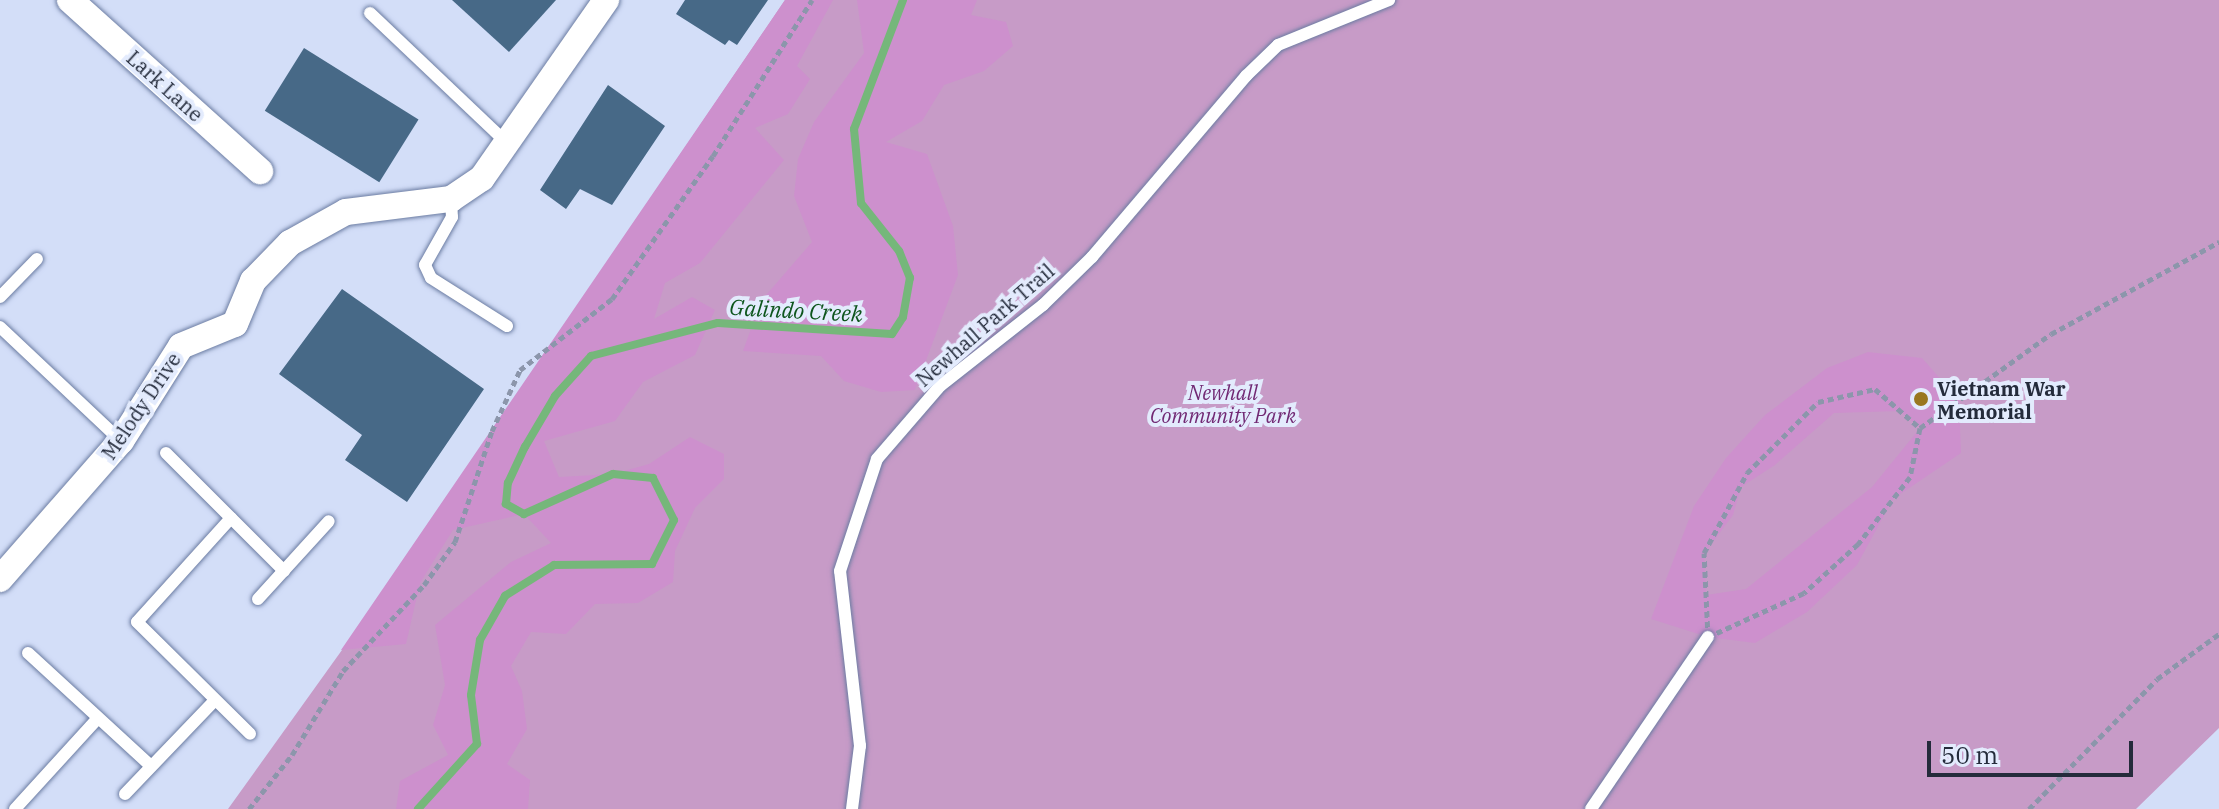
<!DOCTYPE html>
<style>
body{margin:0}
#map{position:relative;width:2219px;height:809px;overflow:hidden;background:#d3def8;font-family:"IBM Plex Serif",serif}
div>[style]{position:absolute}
.green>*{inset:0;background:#c79bc7}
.forest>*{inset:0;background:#cd90cd}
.stream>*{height:8px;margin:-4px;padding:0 4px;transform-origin:4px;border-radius:4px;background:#75b77a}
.building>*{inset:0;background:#476987;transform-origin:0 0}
.path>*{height:5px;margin-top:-2.5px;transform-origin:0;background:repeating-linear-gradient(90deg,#8c96ab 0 6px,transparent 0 10px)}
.roads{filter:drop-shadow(0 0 2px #6b7ca2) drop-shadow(0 0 2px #6b7ca2)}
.service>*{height:12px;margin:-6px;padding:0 6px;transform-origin:6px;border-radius:6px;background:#fff}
.minor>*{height:26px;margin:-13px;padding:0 13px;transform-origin:13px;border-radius:13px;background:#fff}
.dots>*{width:22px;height:22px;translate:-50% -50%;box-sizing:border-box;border:4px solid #e3ebfd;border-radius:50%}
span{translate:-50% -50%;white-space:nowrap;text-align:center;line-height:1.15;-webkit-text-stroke:8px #e3ebfd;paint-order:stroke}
.street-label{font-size:20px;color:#242b3b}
.poi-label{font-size:20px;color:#242b3b;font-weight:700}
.left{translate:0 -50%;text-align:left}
.park-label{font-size:20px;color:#712974;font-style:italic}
.water-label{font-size:22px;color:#0d551d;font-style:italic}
.scale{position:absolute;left:1927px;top:741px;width:206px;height:36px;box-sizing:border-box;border:4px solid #242b3b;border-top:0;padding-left:10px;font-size:24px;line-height:28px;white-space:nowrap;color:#242b3b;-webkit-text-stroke:6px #e3ebfd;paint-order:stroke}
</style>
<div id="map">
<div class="green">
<div style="clip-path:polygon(785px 0,2219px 0,2219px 728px,2136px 809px,228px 809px,380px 597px)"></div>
</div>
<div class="forest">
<div style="clip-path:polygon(785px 0,833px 0,797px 66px,810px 79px,788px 114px,755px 128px,784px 160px,700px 263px,665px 283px,654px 319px,692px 297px,715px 310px,695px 355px,643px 382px,615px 421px,544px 441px,559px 477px,613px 474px,649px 464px,690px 437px,724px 454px,724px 479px,695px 508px,675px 551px,673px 582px,638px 603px,595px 604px,566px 634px,531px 632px,511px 666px,522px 691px,527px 729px,507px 764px,530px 780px,528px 809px,396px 809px,400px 781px,448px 755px,433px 725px,445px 685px,435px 625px,511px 562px,551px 543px,524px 514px,453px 530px,420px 583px,406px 644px,341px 650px)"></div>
<div style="clip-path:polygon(857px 0,977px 0,971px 15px,1006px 22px,1013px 46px,984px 71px,944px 85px,922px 121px,886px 142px,927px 154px,953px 226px,958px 275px,915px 390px,881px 392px,844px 381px,821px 356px,743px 351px,761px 301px,812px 242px,794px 196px,798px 159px,814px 122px,864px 53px)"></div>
<div style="clip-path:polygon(evenodd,1868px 352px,1922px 358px,1959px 400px,1961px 453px,1893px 499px,1857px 565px,1807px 612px,1755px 643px,1708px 637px,1651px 619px,1694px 506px,1726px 458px,1765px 415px,1827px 368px,1868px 352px,1900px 411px,1920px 428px,1872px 487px,1746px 589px,1706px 595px,1704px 554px,1733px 515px,1741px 487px,1775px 465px,1834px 413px,1900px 411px)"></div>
</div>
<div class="stream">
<div style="left:418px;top:809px;width:88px;rotate:-47.8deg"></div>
<div style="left:477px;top:744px;width:49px;rotate:-97deg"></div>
<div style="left:471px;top:695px;width:56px;rotate:-80.7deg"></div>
<div style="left:480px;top:640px;width:51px;rotate:-60.4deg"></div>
<div style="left:505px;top:596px;width:58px;rotate:-32.3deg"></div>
<div style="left:554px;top:565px;width:98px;rotate:-0.6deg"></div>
<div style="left:652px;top:564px;width:49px;rotate:-63.4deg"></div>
<div style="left:674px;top:520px;width:47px;rotate:-116.6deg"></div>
<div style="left:653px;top:478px;width:40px;rotate:-174.3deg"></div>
<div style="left:613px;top:474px;width:98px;rotate:155.8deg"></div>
<div style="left:524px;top:514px;width:21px;rotate:-151deg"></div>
<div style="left:506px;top:504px;width:21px;rotate:-85deg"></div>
<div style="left:508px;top:483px;width:40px;rotate:-65deg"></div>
<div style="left:525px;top:447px;width:59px;rotate:-59.5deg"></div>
<div style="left:555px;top:396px;width:54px;rotate:-48deg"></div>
<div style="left:591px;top:356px;width:131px;rotate:-14.6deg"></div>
<div style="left:718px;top:323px;width:174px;rotate:3.6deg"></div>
<div style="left:892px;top:334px;width:20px;rotate:-57deg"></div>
<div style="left:903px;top:317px;width:40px;rotate:-80deg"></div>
<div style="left:910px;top:278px;width:29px;rotate:-112deg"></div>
<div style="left:899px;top:251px;width:61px;rotate:-128.4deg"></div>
<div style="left:861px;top:203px;width:74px;rotate:-95.4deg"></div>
<div style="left:854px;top:129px;width:138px;rotate:-69.2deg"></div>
</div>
<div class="building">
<div style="clip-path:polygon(452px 0,556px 0,509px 52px)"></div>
<div style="clip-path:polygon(685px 0,768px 0,737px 45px,729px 40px,725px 45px,676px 14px)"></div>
<div style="left:304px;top:48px;width:135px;height:74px;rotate:32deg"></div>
<div style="clip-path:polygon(608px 85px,665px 126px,612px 205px,580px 189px,566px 209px,540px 190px)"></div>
<div style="clip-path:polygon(342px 289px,484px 389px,407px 502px,345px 460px,362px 435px,279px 374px)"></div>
</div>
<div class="path">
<div style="left:1875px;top:389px;width:60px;rotate:40.9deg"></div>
<div style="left:1920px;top:428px;width:50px;rotate:101.5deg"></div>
<div style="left:1910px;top:477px;width:85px;rotate:127.8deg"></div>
<div style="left:1858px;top:544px;width:73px;rotate:137.8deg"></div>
<div style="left:1804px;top:593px;width:106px;rotate:155.4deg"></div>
<div style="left:1708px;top:637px;width:84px;rotate:-92.7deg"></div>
<div style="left:1704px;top:553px;width:91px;rotate:-61.7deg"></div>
<div style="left:1747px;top:473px;width:100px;rotate:-45deg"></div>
<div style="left:1818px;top:402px;width:58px;rotate:-12.8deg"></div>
<div style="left:1920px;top:428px;width:161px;rotate:-35.7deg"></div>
<div style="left:2051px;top:334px;width:192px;rotate:-28.7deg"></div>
<div style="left:249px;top:809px;width:69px;rotate:-51.5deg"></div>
<div style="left:292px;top:755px;width:98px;rotate:-58.7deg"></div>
<div style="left:343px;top:671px;width:118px;rotate:-46.7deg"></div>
<div style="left:424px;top:585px;width:53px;rotate:-54.2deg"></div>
<div style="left:455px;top:542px;width:117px;rotate:-71.6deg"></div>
<div style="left:492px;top:431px;width:67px;rotate:-65.3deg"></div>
<div style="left:520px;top:370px;width:116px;rotate:-37.7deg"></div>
<div style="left:612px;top:299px;width:175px;rotate:-54.8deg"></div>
<div style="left:713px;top:156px;width:185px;rotate:-57.6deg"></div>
<div style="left:2029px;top:809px;width:182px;rotate:-45.4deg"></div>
<div style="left:2157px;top:679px;width:77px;rotate:-36deg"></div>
</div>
<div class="roads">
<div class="service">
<div style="left:370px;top:13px;width:189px;rotate:43.5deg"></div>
<div style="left:451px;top:199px;width:18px;rotate:87deg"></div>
<div style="left:452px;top:217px;width:55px;rotate:119.4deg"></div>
<div style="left:425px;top:265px;width:14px;rotate:65deg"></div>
<div style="left:431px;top:278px;width:90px;rotate:32.3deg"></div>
<div style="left:0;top:297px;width:53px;rotate:-45.8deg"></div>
<div style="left:0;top:327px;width:166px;rotate:43.3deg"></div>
<div style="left:166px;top:453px;width:167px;rotate:45deg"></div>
<div style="left:231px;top:518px;width:140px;rotate:132.1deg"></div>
<div style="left:137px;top:622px;width:159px;rotate:44.7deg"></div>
<div style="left:258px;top:599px;width:105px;rotate:-47.7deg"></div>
<div style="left:28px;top:653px;width:167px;rotate:42.6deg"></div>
<div style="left:125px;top:794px;width:130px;rotate:-46.2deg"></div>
<div style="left:15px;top:809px;width:123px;rotate:-47.6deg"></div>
<div style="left:852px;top:809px;width:64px;rotate:-82.8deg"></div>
<div style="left:860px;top:746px;width:176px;rotate:-96.5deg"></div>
<div style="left:840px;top:571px;width:118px;rotate:-71.7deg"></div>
<div style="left:877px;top:459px;width:96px;rotate:-49.2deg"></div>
<div style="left:940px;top:386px;width:131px;rotate:-38.2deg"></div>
<div style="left:1043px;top:305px;width:69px;rotate:-44.4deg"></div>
<div style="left:1092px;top:257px;width:238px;rotate:-49.6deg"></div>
<div style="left:1246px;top:76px;width:45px;rotate:-44.1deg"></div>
<div style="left:1278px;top:45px;width:120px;rotate:-22.1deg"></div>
<div style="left:1591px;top:809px;width:208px;rotate:-55.8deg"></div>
</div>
<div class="minor">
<div style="left:70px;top:0;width:256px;rotate:42deg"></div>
<div style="left:0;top:579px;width:184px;rotate:-48.8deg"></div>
<div style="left:121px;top:441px;width:112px;rotate:-57.7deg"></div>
<div style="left:181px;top:346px;width:58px;rotate:-22.2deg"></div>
<div style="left:235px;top:324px;width:47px;rotate:-67.3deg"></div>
<div style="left:253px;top:281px;width:53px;rotate:-45.8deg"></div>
<div style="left:290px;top:243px;width:64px;rotate:-29deg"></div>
<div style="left:346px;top:212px;width:106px;rotate:-7.1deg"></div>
<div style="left:451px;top:199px;width:37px;rotate:-34deg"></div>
<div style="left:482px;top:178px;width:217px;rotate:-55.1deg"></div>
</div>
</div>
<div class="dots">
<div style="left:1921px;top:399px;background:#997720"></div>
</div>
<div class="street-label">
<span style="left:165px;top:86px;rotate:42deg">Lark Lane</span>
<span style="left:985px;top:325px;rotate:-41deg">Newhall Park Trail</span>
<span style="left:141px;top:406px;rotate:-56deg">Melody Drive</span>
</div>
<div class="poi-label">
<span class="left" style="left:1937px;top:400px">Vietnam War<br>Memorial</span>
</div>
<div class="park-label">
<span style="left:1223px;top:404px">Newhall<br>Community Park</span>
</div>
<div class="water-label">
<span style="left:796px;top:310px;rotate:3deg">Galindo Creek</span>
</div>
<div class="scale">50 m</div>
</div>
